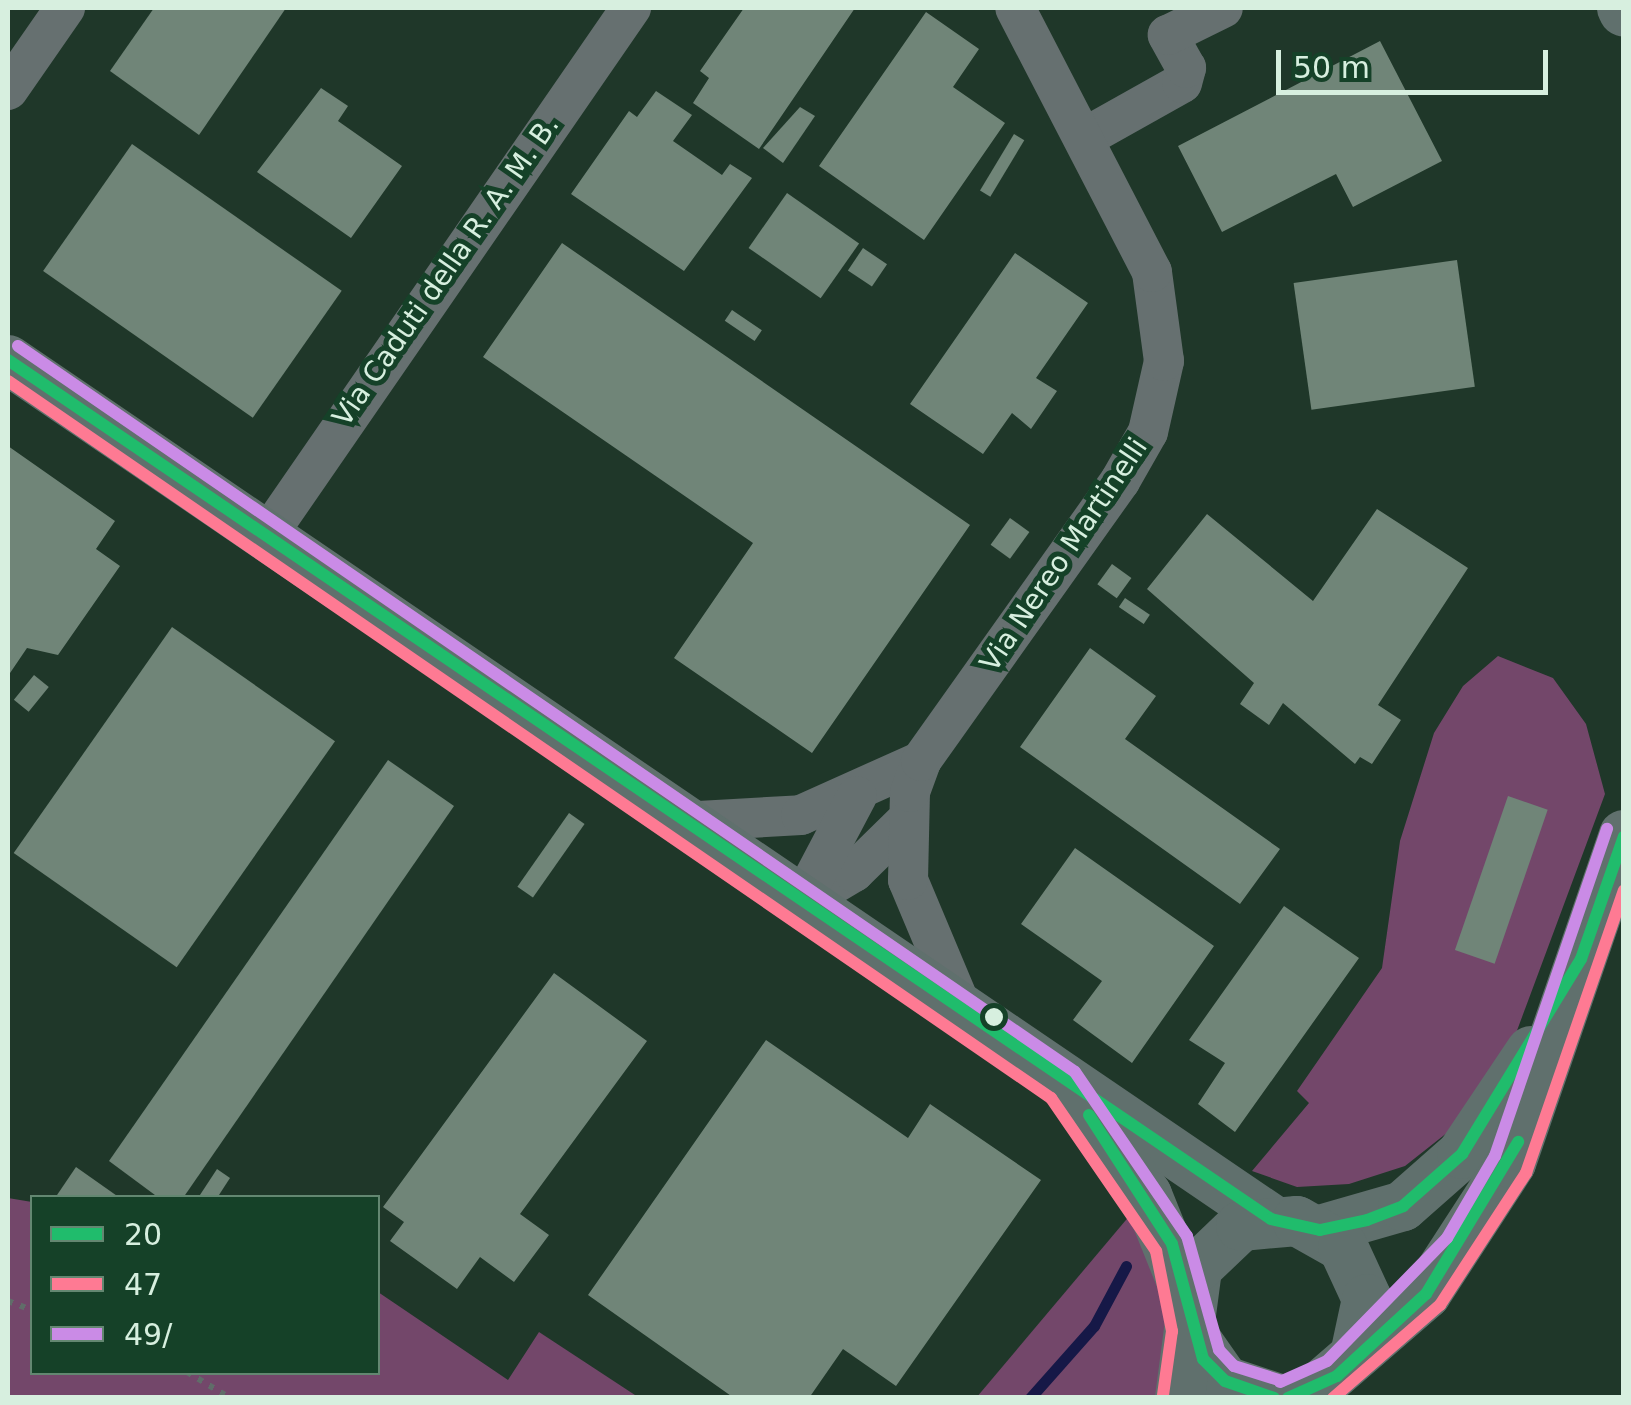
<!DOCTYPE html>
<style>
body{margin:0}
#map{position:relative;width:1631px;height:1405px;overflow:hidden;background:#1f3729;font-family:"DejaVu Sans",sans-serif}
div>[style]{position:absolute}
.green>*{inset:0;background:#73476a}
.stream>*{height:11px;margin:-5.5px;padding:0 5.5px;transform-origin:5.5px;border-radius:5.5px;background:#161847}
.building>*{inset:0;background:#708578;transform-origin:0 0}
.path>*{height:6px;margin-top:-3px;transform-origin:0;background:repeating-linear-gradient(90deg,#606d69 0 5px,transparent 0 13px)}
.minor>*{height:40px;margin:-20px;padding:0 20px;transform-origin:20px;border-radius:20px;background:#667070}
.major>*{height:50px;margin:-25px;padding:0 25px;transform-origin:25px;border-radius:25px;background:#60706d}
.bus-1>*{height:12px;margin:-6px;padding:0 6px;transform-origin:6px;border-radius:6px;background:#20bc6c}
.bus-2>*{height:12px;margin:-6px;padding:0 6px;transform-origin:6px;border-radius:6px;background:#fe7a93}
.bus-3>*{height:12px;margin:-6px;padding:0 6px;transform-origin:6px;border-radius:6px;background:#ca8be6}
.dots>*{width:28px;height:28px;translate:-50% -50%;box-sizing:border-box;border:5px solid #154128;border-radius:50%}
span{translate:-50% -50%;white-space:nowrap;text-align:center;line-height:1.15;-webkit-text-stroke:10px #154128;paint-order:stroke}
.street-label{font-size:28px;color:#d7efdf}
.frame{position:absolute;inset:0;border:10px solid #d7efdf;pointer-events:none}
.legend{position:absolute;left:30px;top:1195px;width:350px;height:180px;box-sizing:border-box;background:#154128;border:2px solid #638771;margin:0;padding:12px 18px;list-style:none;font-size:30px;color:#d7efdf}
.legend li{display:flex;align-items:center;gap:20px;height:50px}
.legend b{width:50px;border:2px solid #638771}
.scale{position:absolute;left:1276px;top:50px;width:272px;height:45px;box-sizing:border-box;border:5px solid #d7efdf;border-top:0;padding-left:12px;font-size:30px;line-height:35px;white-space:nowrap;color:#d7efdf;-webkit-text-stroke:8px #154128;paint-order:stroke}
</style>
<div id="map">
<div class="green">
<div style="clip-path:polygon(1498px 656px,1553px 678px,1586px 724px,1605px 794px,1512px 1044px,1462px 1121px,1405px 1166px,1349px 1184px,1297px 1187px,1252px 1171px,1309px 1103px,1297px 1091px,1382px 968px,1400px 841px,1434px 733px,1463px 686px)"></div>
<div style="clip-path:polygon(8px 1198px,32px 1202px,32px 1372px,378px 1372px,378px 1292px,508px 1380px,539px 1332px,638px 1397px,8px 1397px)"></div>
<div style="clip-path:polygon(1131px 1214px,1157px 1266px,1172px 1327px,1160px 1397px,976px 1398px)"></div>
</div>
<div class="stream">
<div style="left:1030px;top:1398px;width:96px;rotate:-48.4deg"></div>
<div style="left:1094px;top:1326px;width:68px;rotate:-61.9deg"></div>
</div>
<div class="building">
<div style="clip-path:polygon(154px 8px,286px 8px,199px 135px,110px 71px)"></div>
<div style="clip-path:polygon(744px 8px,855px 8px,759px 149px,693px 103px,709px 78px,700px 71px)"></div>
<div style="clip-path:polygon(926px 12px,979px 49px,953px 87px,1005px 123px,924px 240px,819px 166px)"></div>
<div style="clip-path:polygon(1380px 41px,1442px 161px,1353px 207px,1336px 174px,1222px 232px,1178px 146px)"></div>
<div style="clip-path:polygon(321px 88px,348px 106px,338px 121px,402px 166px,351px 238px,257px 172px)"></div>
<div style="clip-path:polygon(656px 91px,692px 115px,673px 141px,722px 175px,730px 164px,752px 178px,684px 271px,571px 194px,629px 111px,637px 117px)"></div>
<div style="clip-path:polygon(800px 107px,815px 116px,783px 163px,763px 148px)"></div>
<div style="left:1014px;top:134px;width:12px;height:66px;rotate:31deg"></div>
<div style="left:132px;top:144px;width:256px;height:155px;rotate:35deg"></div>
<div style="left:787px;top:193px;width:88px;height:67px;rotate:35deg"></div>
<div style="clip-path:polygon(562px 243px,970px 525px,812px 753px,674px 658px,753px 543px,483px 357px)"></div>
<div style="left:863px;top:248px;width:29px;height:27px;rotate:34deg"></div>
<div style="clip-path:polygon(1015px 253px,1088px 303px,1036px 378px,1057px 391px,1031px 429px,1012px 413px,983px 454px,910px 404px)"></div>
<div style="left:1457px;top:260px;width:128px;height:165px;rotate:82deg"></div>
<div style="left:732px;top:310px;width:36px;height:13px;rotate:34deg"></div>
<div style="clip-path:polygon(8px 446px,115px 521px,96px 549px,120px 566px,58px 655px,27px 648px,8px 676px)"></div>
<div style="clip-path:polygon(1377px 509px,1468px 568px,1378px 705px,1401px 720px,1372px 764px,1360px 757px,1355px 764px,1283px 703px,1269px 725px,1240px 704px,1254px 683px,1147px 589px,1207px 514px,1313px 601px)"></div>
<div style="left:1010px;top:518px;width:24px;height:33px;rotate:36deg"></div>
<div style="left:1112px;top:564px;width:24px;height:25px;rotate:36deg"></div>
<div style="left:1125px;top:598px;width:30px;height:11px;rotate:34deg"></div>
<div style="left:172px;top:627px;width:199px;height:276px;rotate:35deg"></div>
<div style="clip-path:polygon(1090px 648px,1156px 696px,1125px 739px,1280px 849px,1240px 904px,1020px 747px)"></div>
<div style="left:34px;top:675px;width:19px;height:32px;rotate:39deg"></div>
<div style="clip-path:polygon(388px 760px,454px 806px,183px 1198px,159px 1198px,109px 1161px)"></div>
<div style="left:1508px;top:796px;width:42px;height:163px;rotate:19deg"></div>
<div style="left:569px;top:813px;width:19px;height:90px;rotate:35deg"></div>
<div style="clip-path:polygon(1075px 848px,1214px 946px,1132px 1063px,1073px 1020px,1102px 981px,1021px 924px)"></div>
<div style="clip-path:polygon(1284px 906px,1359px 958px,1235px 1132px,1198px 1104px,1225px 1063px,1189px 1040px)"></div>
<div style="clip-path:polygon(554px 973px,647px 1041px,520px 1214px,549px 1235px,514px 1282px,480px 1257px,457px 1289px,390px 1241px,404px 1222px,383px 1207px)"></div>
<div style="clip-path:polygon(766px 1040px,908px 1138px,930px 1104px,1041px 1180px,896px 1386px,843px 1349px,809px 1398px,734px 1398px,588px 1295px)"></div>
<div style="clip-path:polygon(76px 1167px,120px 1198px,55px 1198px)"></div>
<div style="clip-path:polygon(217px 1169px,230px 1178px,217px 1198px,198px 1198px)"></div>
</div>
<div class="path">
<div style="left:8px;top:1301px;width:26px;rotate:21deg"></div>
<div style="left:187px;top:1372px;width:50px;rotate:31.2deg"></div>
</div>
<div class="minor">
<div style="left:8px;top:90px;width:100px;rotate:-55.2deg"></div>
<div style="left:1084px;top:138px;width:112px;rotate:-29.3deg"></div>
<div style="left:1182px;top:83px;width:16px;rotate:-75deg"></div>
<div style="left:1186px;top:68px;width:38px;rotate:-119deg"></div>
<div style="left:1168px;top:35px;width:61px;rotate:-26.1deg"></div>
<div style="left:266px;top:537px;width:643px;rotate:-55.4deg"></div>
<div style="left:681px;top:822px;width:120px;rotate:-3.3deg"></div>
<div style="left:801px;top:815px;width:132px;rotate:-24.2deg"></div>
<div style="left:800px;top:904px;width:63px;rotate:-30.7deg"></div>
<div style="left:854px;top:872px;width:69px;rotate:-44.4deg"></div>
<div style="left:800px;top:904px;width:122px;rotate:-62.2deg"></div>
<div style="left:963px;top:1011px;width:142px;rotate:-112.8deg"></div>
<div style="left:908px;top:880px;width:88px;rotate:-88.7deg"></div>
<div style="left:910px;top:792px;width:33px;rotate:-70deg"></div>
<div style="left:921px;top:761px;width:344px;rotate:-54.6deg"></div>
<div style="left:1120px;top:481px;width:56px;rotate:-60.3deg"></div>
<div style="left:1148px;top:432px;width:73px;rotate:-77.3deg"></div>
<div style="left:1164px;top:361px;width:90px;rotate:-97.7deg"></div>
<div style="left:1152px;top:272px;width:297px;rotate:-117.4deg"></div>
</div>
<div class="major">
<div style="left:1622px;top:8px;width:4px;rotate:63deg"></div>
<div style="left:8px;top:360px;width:1527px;rotate:34.22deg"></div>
<div style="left:1089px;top:1116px;width:98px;rotate:53.7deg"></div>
<div style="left:1147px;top:1195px;width:110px;rotate:68.1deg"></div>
<div style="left:1320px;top:1230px;width:86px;rotate:-16.1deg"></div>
<div style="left:1403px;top:1206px;width:79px;rotate:-41.4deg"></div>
<div style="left:1462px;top:1154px;width:124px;rotate:-56.2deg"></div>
<div style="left:1190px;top:1331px;width:61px;rotate:55deg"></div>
<div style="left:1225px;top:1381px;width:54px;rotate:18.4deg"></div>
<div style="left:1180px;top:1398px;width:131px;rotate:-82.5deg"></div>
<div style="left:1197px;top:1268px;width:61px;rotate:-43.7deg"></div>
<div style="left:1241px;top:1226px;width:56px;rotate:-5.1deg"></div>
<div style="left:1297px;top:1221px;width:53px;rotate:29.5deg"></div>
<div style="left:1343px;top:1247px;width:57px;rotate:65.2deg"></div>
<div style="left:1367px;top:1299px;width:57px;rotate:102.1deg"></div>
<div style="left:1306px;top:1398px;width:159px;rotate:-40.9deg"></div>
<div style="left:1426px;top:1294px;width:156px;rotate:-57deg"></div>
<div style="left:1511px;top:1163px;width:347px;rotate:-71deg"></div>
</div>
<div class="bus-1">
<div style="left:8px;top:360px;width:1527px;rotate:34.22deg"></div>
<div style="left:1271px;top:1219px;width:50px;rotate:12.7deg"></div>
<div style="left:1320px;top:1230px;width:48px;rotate:-12deg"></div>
<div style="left:1367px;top:1220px;width:39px;rotate:-21deg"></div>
<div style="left:1403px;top:1206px;width:79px;rotate:-41.4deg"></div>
<div style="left:1462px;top:1154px;width:228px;rotate:-58.6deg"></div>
<div style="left:1581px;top:959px;width:130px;rotate:-70.7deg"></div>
<div style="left:1089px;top:1115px;width:153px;rotate:57.2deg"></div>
<div style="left:1172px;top:1244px;width:119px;rotate:74.9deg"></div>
<div style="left:1203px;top:1359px;width:31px;rotate:45deg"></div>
<div style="left:1225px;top:1381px;width:52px;rotate:19.1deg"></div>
<div style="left:1288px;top:1398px;width:54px;rotate:-24.2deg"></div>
<div style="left:1337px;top:1376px;width:121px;rotate:-42.7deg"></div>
<div style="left:1426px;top:1294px;width:178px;rotate:-58.8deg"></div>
</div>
<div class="bus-2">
<div style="left:8px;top:381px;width:1266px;rotate:34.51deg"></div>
<div style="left:1051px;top:1098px;width:186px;rotate:55.5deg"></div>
<div style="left:1156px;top:1251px;width:82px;rotate:78.7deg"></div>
<div style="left:1172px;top:1331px;width:65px;rotate:98deg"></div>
<div style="left:1333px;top:1398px;width:142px;rotate:-41deg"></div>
<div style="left:1440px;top:1305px;width:158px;rotate:-56.9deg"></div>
<div style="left:1526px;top:1173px;width:299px;rotate:-70.9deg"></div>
</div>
<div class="bus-3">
<div style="left:18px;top:346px;width:1282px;rotate:34.48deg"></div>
<div style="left:1075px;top:1072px;width:199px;rotate:55.7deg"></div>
<div style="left:1187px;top:1236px;width:118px;rotate:74.3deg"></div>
<div style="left:1219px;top:1350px;width:22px;rotate:47deg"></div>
<div style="left:1234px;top:1366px;width:50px;rotate:17.4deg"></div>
<div style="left:1280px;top:1382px;width:51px;rotate:-24.1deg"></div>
<div style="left:1327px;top:1361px;width:172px;rotate:-45.7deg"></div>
<div style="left:1447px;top:1238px;width:95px;rotate:-59.7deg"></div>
<div style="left:1495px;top:1156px;width:346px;rotate:-71.1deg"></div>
</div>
<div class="dots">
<div style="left:994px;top:1017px;background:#d7efdf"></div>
</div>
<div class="street-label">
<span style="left:446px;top:271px;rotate:-55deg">Via Caduti della R. A. M. B.</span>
<span style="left:1064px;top:555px;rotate:-56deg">Via Nereo Martinelli</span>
</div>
<div class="frame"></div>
<ul class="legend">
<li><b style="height:12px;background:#20bc6c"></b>20</li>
<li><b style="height:12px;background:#fe7a93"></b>47</li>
<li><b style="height:12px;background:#ca8be6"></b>49/</li>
</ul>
<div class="scale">50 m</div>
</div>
